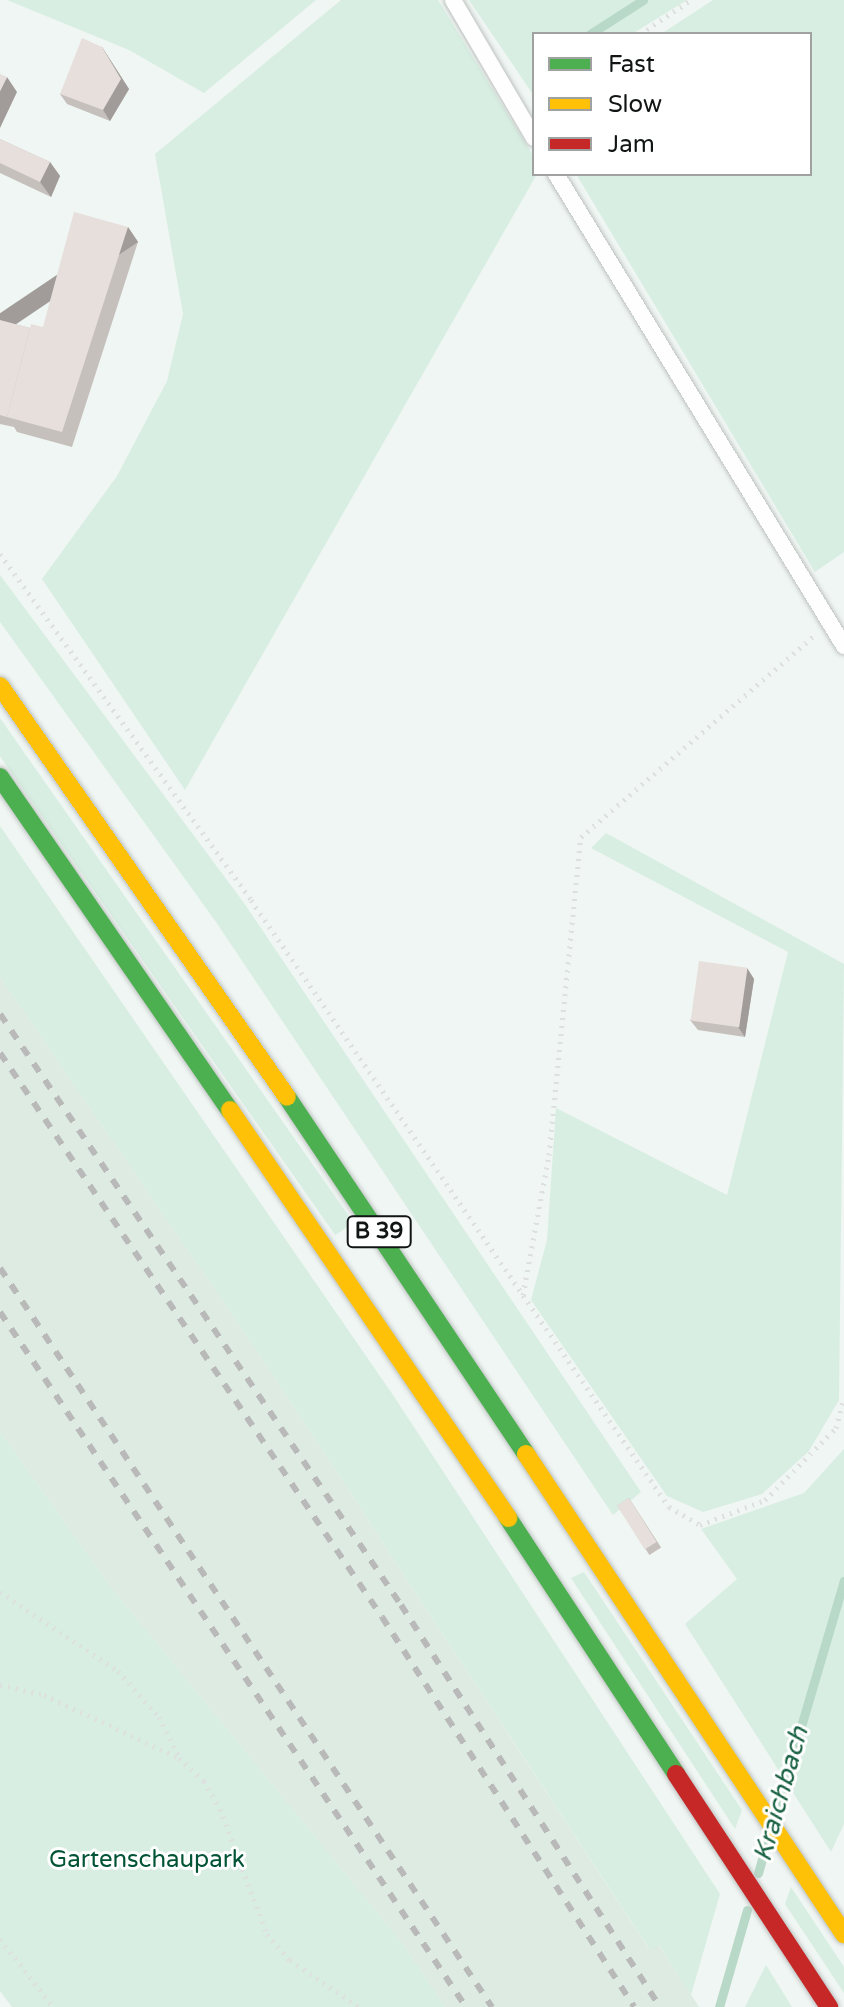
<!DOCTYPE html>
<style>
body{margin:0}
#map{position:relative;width:844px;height:2007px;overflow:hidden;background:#f0f6f3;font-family:"Varela Round",sans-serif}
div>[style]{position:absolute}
.built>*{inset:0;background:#ddebe3}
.green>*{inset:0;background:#d8eee2;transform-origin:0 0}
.stream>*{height:9px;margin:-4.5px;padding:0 4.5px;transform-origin:4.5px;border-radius:4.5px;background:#b8d9c7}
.path>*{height:5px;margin-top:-2.5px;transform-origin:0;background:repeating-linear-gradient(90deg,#dde0df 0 2px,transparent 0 8px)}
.roads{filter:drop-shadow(0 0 2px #bdc2c0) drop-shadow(0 0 2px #bdc2c0)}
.lane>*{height:16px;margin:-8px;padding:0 8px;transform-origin:8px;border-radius:8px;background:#fdfefd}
.fast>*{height:18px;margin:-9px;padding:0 9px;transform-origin:9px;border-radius:9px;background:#4caf50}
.slow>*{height:18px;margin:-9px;padding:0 9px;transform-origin:9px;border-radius:9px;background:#ffc107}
.jam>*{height:18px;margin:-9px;padding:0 9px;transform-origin:9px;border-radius:9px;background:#c62828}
.rail>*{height:6px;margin-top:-3px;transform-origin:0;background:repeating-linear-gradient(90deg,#b8b9b8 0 10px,transparent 0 20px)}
.wall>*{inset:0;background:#c6c0bd;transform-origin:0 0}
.shaded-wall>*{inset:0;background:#a19c9a;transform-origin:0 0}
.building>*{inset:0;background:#e6dfdc;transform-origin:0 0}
span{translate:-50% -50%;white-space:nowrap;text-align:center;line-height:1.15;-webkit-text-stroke:6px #fff;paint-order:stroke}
.shield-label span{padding:2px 6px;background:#fff;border:2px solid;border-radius:6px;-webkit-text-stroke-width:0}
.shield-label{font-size:22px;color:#111513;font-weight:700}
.park-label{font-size:24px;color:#015335}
.water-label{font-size:26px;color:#186142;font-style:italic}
.legend{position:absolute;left:532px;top:32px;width:280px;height:144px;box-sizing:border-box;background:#fff;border:2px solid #a0a1a1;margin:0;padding:10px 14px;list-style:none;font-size:24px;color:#111513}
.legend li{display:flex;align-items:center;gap:16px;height:40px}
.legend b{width:40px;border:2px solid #a0a1a1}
</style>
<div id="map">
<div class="built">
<div style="clip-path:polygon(0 977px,260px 1355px,649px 1949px,658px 1944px,699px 2007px,445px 2007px,402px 1943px,110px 1586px,0 1432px)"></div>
</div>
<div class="green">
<div style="clip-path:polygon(7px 0,316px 0,204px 93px,129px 50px)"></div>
<div style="clip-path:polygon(341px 0,438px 0,534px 157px,537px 174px,185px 790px,42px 579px,117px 476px,167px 381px,183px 314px,155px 154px)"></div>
<div style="clip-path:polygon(469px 0,687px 0,632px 34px,534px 34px,534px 96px)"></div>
<div style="clip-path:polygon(713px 0,844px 0,844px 552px,815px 572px,576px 174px,810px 174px,810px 34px,661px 34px)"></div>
<div style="clip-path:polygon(0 575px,244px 903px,641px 1492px,613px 1515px,216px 922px,0 622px)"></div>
<div style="left:0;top:718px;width:616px;height:22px;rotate:55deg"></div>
<div style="clip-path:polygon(0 826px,393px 1395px,720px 1894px,691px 1995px,659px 1945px,650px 1950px,260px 1355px,0 977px)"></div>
<div style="clip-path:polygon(606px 833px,844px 964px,839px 1400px,809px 1451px,762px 1494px,703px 1512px,667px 1496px,531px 1300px,547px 1240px,556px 1108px,727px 1195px,788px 952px,591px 848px)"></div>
<div style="clip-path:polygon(0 1432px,110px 1586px,402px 1943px,445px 2007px,12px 2007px,0 1991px)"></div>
<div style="clip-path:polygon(844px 1449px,844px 1824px,831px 1852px,685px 1624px,737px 1579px,701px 1529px,804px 1493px)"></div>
<div style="clip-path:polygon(584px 1572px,742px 1810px,735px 1829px,571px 1578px)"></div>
<div style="clip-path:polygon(791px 1887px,844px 1967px,844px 1993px,785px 1904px)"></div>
<div style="clip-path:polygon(766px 1965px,792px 2007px,745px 2007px)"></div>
</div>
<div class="stream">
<div style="left:590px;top:34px;width:63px;rotate:-32.7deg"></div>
<div style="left:777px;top:1808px;width:237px;rotate:-73.6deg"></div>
<div style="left:758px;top:1873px;width:33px;rotate:-74deg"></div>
<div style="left:719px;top:2007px;width:101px;rotate:-73.9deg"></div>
</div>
<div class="path">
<div style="left:640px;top:34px;width:61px;rotate:-33.7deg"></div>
<div style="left:0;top:554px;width:427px;rotate:54deg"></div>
<div style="left:251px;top:900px;width:737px;rotate:55.45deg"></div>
<div style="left:669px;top:1507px;width:36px;rotate:30deg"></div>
<div style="left:700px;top:1525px;width:70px;rotate:-21deg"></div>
<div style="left:765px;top:1500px;width:101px;rotate:-45.4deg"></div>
<div style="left:836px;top:1428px;width:30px;rotate:-75deg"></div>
<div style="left:523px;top:1295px;width:142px;rotate:-79.5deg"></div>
<div style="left:549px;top:1155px;width:320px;rotate:-84.3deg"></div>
<div style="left:581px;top:837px;width:308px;rotate:-40.8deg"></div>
<div style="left:0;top:1592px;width:142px;rotate:33.8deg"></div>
<div style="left:118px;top:1671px;width:62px;rotate:48.3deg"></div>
<div style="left:159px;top:1717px;width:42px;rotate:63.4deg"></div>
<div style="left:0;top:1685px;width:45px;rotate:12.8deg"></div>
<div style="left:44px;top:1695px;width:149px;rotate:25deg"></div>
<div style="left:179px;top:1758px;width:34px;rotate:43deg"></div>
<div style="left:204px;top:1781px;width:32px;rotate:60deg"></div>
<div style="left:220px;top:1809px;width:134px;rotate:69.4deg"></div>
<div style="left:267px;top:1934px;width:35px;rotate:49deg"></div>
<div style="left:290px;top:1960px;width:83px;rotate:34.3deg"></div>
<div style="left:0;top:1939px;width:86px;rotate:52.1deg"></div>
</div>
<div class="roads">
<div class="lane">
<div style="left:453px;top:0;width:160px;rotate:59.6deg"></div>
<div style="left:556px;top:174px;width:553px;rotate:58.61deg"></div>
</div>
<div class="fast">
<div style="left:0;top:777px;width:405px;rotate:55.4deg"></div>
<div style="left:287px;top:1097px;width:430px;rotate:56.2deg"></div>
<div style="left:508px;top:1518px;width:306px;rotate:56.7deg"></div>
</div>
<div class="slow">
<div style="left:0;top:686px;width:501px;rotate:55.07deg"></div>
<div style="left:230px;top:1110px;width:494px;rotate:55.7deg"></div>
<div style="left:526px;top:1454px;width:576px;rotate:56.48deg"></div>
</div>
<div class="jam">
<div style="left:676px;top:1774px;width:279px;rotate:56.7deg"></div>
</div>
</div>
<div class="rail">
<div style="left:0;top:1014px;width:714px;rotate:55.84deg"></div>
<div style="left:401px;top:1605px;width:478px;rotate:57.2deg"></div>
<div style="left:0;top:1053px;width:681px;rotate:55.89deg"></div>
<div style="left:382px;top:1617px;width:464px;rotate:57.1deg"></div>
<div style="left:0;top:1268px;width:888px;rotate:56.35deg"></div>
<div style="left:0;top:1312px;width:837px;rotate:56.16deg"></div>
</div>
<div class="wall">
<div style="clip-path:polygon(102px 47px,129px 89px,110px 121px,67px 104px,60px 94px)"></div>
<div style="clip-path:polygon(0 139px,50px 162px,60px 176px,51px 197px,0 173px)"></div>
<div style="clip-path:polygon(128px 227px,138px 242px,72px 447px,17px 432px,14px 427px,0 424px,0 320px,30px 328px,43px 327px)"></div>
<div style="clip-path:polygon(747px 968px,754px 979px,745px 1037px,698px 1030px,690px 1020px)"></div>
<div style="left:629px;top:1498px;width:59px;height:14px;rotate:57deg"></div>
</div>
<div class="shaded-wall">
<div style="clip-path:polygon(102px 47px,129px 89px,110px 121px,103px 110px)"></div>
<div style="clip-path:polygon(7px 77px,17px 92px,0 128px,0 91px)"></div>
<div style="clip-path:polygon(50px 162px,60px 176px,51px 197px,40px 182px)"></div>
<div style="left:128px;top:227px;width:18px;height:215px;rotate:56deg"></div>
<div style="clip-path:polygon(747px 968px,754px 979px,745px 1037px,738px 1027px)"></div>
</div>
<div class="building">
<div style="clip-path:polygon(82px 38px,102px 47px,121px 79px,103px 110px,60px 94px)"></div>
<div style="clip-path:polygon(0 74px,7px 77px,0 91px)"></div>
<div style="clip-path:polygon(0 139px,50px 162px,40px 182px,0 163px)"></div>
<div style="clip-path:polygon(74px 212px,128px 227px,62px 432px,7px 417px,31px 324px,43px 327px)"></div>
<div style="clip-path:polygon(0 320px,30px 328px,7px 417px,0 415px)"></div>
<div style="left:699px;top:961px;width:49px;height:60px;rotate:8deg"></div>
<div style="left:629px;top:1498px;width:52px;height:14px;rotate:58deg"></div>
</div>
<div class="shield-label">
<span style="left:379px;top:1232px">B 39</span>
</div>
<div class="park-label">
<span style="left:147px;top:1860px">Gartenschaupark</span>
</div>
<div class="water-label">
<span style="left:781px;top:1794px;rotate:-74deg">Kraichbach</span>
</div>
<ul class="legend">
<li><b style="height:10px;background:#4caf50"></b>Fast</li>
<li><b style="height:10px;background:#ffc107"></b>Slow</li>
<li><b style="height:10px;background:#c62828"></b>Jam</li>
</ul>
</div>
